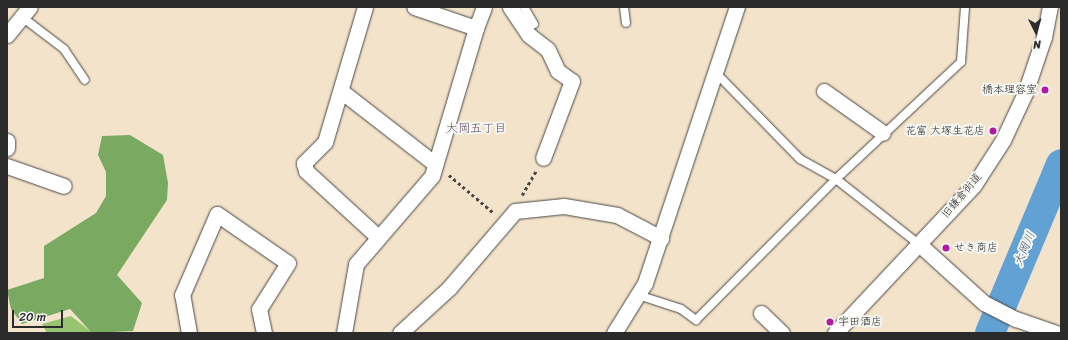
<!DOCTYPE html>
<meta charset="utf-8">
<style>
body{margin:0}
#map{position:relative;width:1068px;height:340px;overflow:hidden;background:#f3e3cb;font-family:Sriracha,"Klee One",sans-serif}
div>[style]{position:absolute}
.green>*{inset:0;background:#98c370}
.forest>*{inset:0;background:#7aa962}
.river>*{height:30px;margin:-15px;padding:0 15px;transform-origin:15px;border-radius:15px;background:#61a1d4}
.path>*{height:2.5px;margin-top:-1.25px;transform-origin:0;background:repeating-linear-gradient(90deg,#494743 0 3px,transparent 0 6px)}
.roads{filter:drop-shadow(0 0 1px #494743) drop-shadow(0 0 1px #494743)}
.lane>*{height:8px;margin:-4px;padding:0 4px;transform-origin:4px;border-radius:4px;background:#fff}
.street>*{height:15px;margin:-7.5px;padding:0 7.5px;transform-origin:7.5px;border-radius:7.5px;background:#fff}
.dots>*{width:11px;height:11px;translate:-50% -50%;box-sizing:border-box;border:2px solid #f6f6f2;border-radius:50%}
span{translate:-50% -50%;white-space:nowrap;text-align:center;line-height:1.15;-webkit-text-stroke:4px #f6f6f2;paint-order:stroke}
.poi-label{font-size:11px;color:#2b2b2b}
.right{translate:-100% -50%;text-align:right}
.left{translate:0 -50%;text-align:left}
.street-label{font-size:11px;color:#2b2b2b}
.neighbourhood-label{font-size:12px;color:#604f66}
.water-label{font-size:12px;color:#415a6f;font-style:italic}
.frame{position:absolute;inset:0;border:8px solid #2b2b2b;pointer-events:none}
.north{position:absolute;left:1016px;top:12px;width:40px;height:40px;-webkit-text-stroke:3px #f6f6f2;paint-order:stroke;rotate:175deg;font-size:11px;font-weight:700;line-height:16px;text-align:center;color:#2b2b2b}
.north::after{content:'';display:block;margin:auto;width:14px;height:18px;background:#2b2b2b;clip-path:polygon(50% 0,100% 100%,50% 72%,0 100%)}
.scale{position:absolute;left:12px;top:310px;width:51px;height:18px;box-sizing:border-box;border:2px solid #2b2b2b;border-top:0;padding-left:5px;font-size:12px;line-height:14px;white-space:nowrap;color:#2b2b2b;-webkit-text-stroke:3px #f6f6f2;paint-order:stroke}
</style>
<div id="map">
<div class="green">
<div style="clip-path:polygon(71px 316px,93px 333px,47px 333px,42px 324px)"></div>
</div>
<div class="forest">
<div style="clip-path:polygon(130px 135px,163px 155px,168px 183px,167px 200px,117px 275px,142px 303px,133px 331px,92px 333px,70px 309px,22px 324px,11px 309px,7px 290px,44px 278px,44px 246px,96px 213px,106px 196px,106px 172px,98px 155px,102px 136px)"></div>
</div>
<div class="river">
<div style="left:990px;top:333px;width:183px;rotate:-67.2deg"></div>
</div>
<div class="path">
<div style="left:449px;top:175px;width:59px;rotate:40.2deg"></div>
<div style="left:522px;top:195px;width:28px;rotate:-60deg"></div>
</div>
<div class="roads">
<div class="lane">
<div style="left:524px;top:7px;width:20px;rotate:60deg"></div>
<div style="left:624px;top:7px;width:16px;rotate:83deg"></div>
<div style="left:22px;top:17px;width:53px;rotate:37.3deg"></div>
<div style="left:64px;top:49px;width:37px;rotate:56deg"></div>
<div style="left:717px;top:74px;width:119px;rotate:45.7deg"></div>
<div style="left:800px;top:159px;width:41px;rotate:29.1deg"></div>
<div style="left:836px;top:179px;width:107px;rotate:38.2deg"></div>
<div style="left:638px;top:295px;width:45px;rotate:18deg"></div>
<div style="left:681px;top:309px;width:19px;rotate:36deg"></div>
<div style="left:696px;top:320px;width:199px;rotate:-45.2deg"></div>
<div style="left:836px;top:179px;width:171px;rotate:-43.1deg"></div>
<div style="left:961px;top:62px;width:55px;rotate:-85.8deg"></div>
</div>
<div class="street">
<div style="left:365px;top:7px;width:141px;rotate:106.5deg"></div>
<div style="left:325px;top:142px;width:30px;rotate:135deg"></div>
<div style="left:304px;top:163px;width:8px;rotate:76deg"></div>
<div style="left:306px;top:171px;width:98px;rotate:42.5deg"></div>
<div style="left:510px;top:7px;width:34px;rotate:56deg"></div>
<div style="left:529px;top:35px;width:24px;rotate:38deg"></div>
<div style="left:548px;top:50px;width:23px;rotate:65deg"></div>
<div style="left:558px;top:71px;width:17px;rotate:36deg"></div>
<div style="left:572px;top:81px;width:82px;rotate:110.6deg"></div>
<div style="left:476px;top:28px;width:22px;rotate:-69deg"></div>
<div style="left:7px;top:35px;width:36px;rotate:-51deg"></div>
<div style="left:341px;top:91px;width:119px;rotate:37.8deg"></div>
<div style="left:824px;top:91px;width:72px;rotate:35.4deg"></div>
<div style="left:7px;top:141px;width:7px;rotate:90deg"></div>
<div style="left:7px;top:166px;width:60px;rotate:19.3deg"></div>
<div style="left:920px;top:245px;width:86px;rotate:42.2deg"></div>
<div style="left:984px;top:303px;width:36px;rotate:27deg"></div>
<div style="left:1016px;top:319px;width:42px;rotate:19.3deg"></div>
<div style="left:761px;top:313px;width:29px;rotate:44deg"></div>
<div style="left:189px;top:333px;width:39px;rotate:-100deg"></div>
<div style="left:182px;top:295px;width:88px;rotate:-66.6deg"></div>
<div style="left:217px;top:214px;width:86px;rotate:34.6deg"></div>
<div style="left:288px;top:263px;width:54px;rotate:122.2deg"></div>
<div style="left:259px;top:309px;width:25px;rotate:78deg"></div>
<div style="left:344px;top:333px;width:70px;rotate:-80.1deg"></div>
<div style="left:356px;top:264px;width:116px;rotate:-49.2deg"></div>
<div style="left:432px;top:176px;width:154px;rotate:-73.4deg"></div>
<div style="left:476px;top:28px;width:65px;rotate:-161.3deg"></div>
<div style="left:400px;top:333px;width:67px;rotate:-42.6deg"></div>
<div style="left:449px;top:288px;width:101px;rotate:-49.4deg"></div>
<div style="left:515px;top:211px;width:49px;rotate:-5.8deg"></div>
<div style="left:564px;top:206px;width:54px;rotate:9.6deg"></div>
<div style="left:617px;top:215px;width:50px;rotate:27.6deg"></div>
<div style="left:614px;top:333px;width:59px;rotate:-58.2deg"></div>
<div style="left:645px;top:283px;width:291px;rotate:-71.6deg"></div>
<div style="left:835px;top:333px;width:203px;rotate:-46.8deg"></div>
<div style="left:974px;top:185px;width:54px;rotate:-57.2deg"></div>
<div style="left:1003px;top:140px;width:52px;rotate:-64.9deg"></div>
<div style="left:1025px;top:93px;width:59px;rotate:-71.3deg"></div>
<div style="left:1044px;top:37px;width:31px;rotate:-79deg"></div>
</div>
</div>
<div class="dots">
<div style="left:1045px;top:90px;background:#b5179e"></div>
<div style="left:993px;top:131px;background:#b5179e"></div>
<div style="left:946px;top:248px;background:#b5179e"></div>
<div style="left:830px;top:322px;background:#b5179e"></div>
</div>
<div class="poi-label">
<span class="right" style="left:1037px;top:90px">橋本理容室</span>
<span class="right" style="left:985px;top:131px">花富 大塚生花店</span>
<span class="left" style="left:954px;top:248px">せき商店</span>
<span class="left" style="left:838px;top:322px">宇田酒店</span>
</div>
<div class="street-label">
<span style="left:962px;top:196px;rotate:-50deg">旧鎌倉街道</span>
</div>
<div class="neighbourhood-label">
<span style="left:476px;top:129px">大岡五丁目</span>
</div>
<div class="water-label">
<span style="left:1025px;top:249px;rotate:-67deg">大岡川</span>
</div>
<div class="frame"></div>
<div class="north">N</div>
<div class="scale">20 m</div>
</div>
